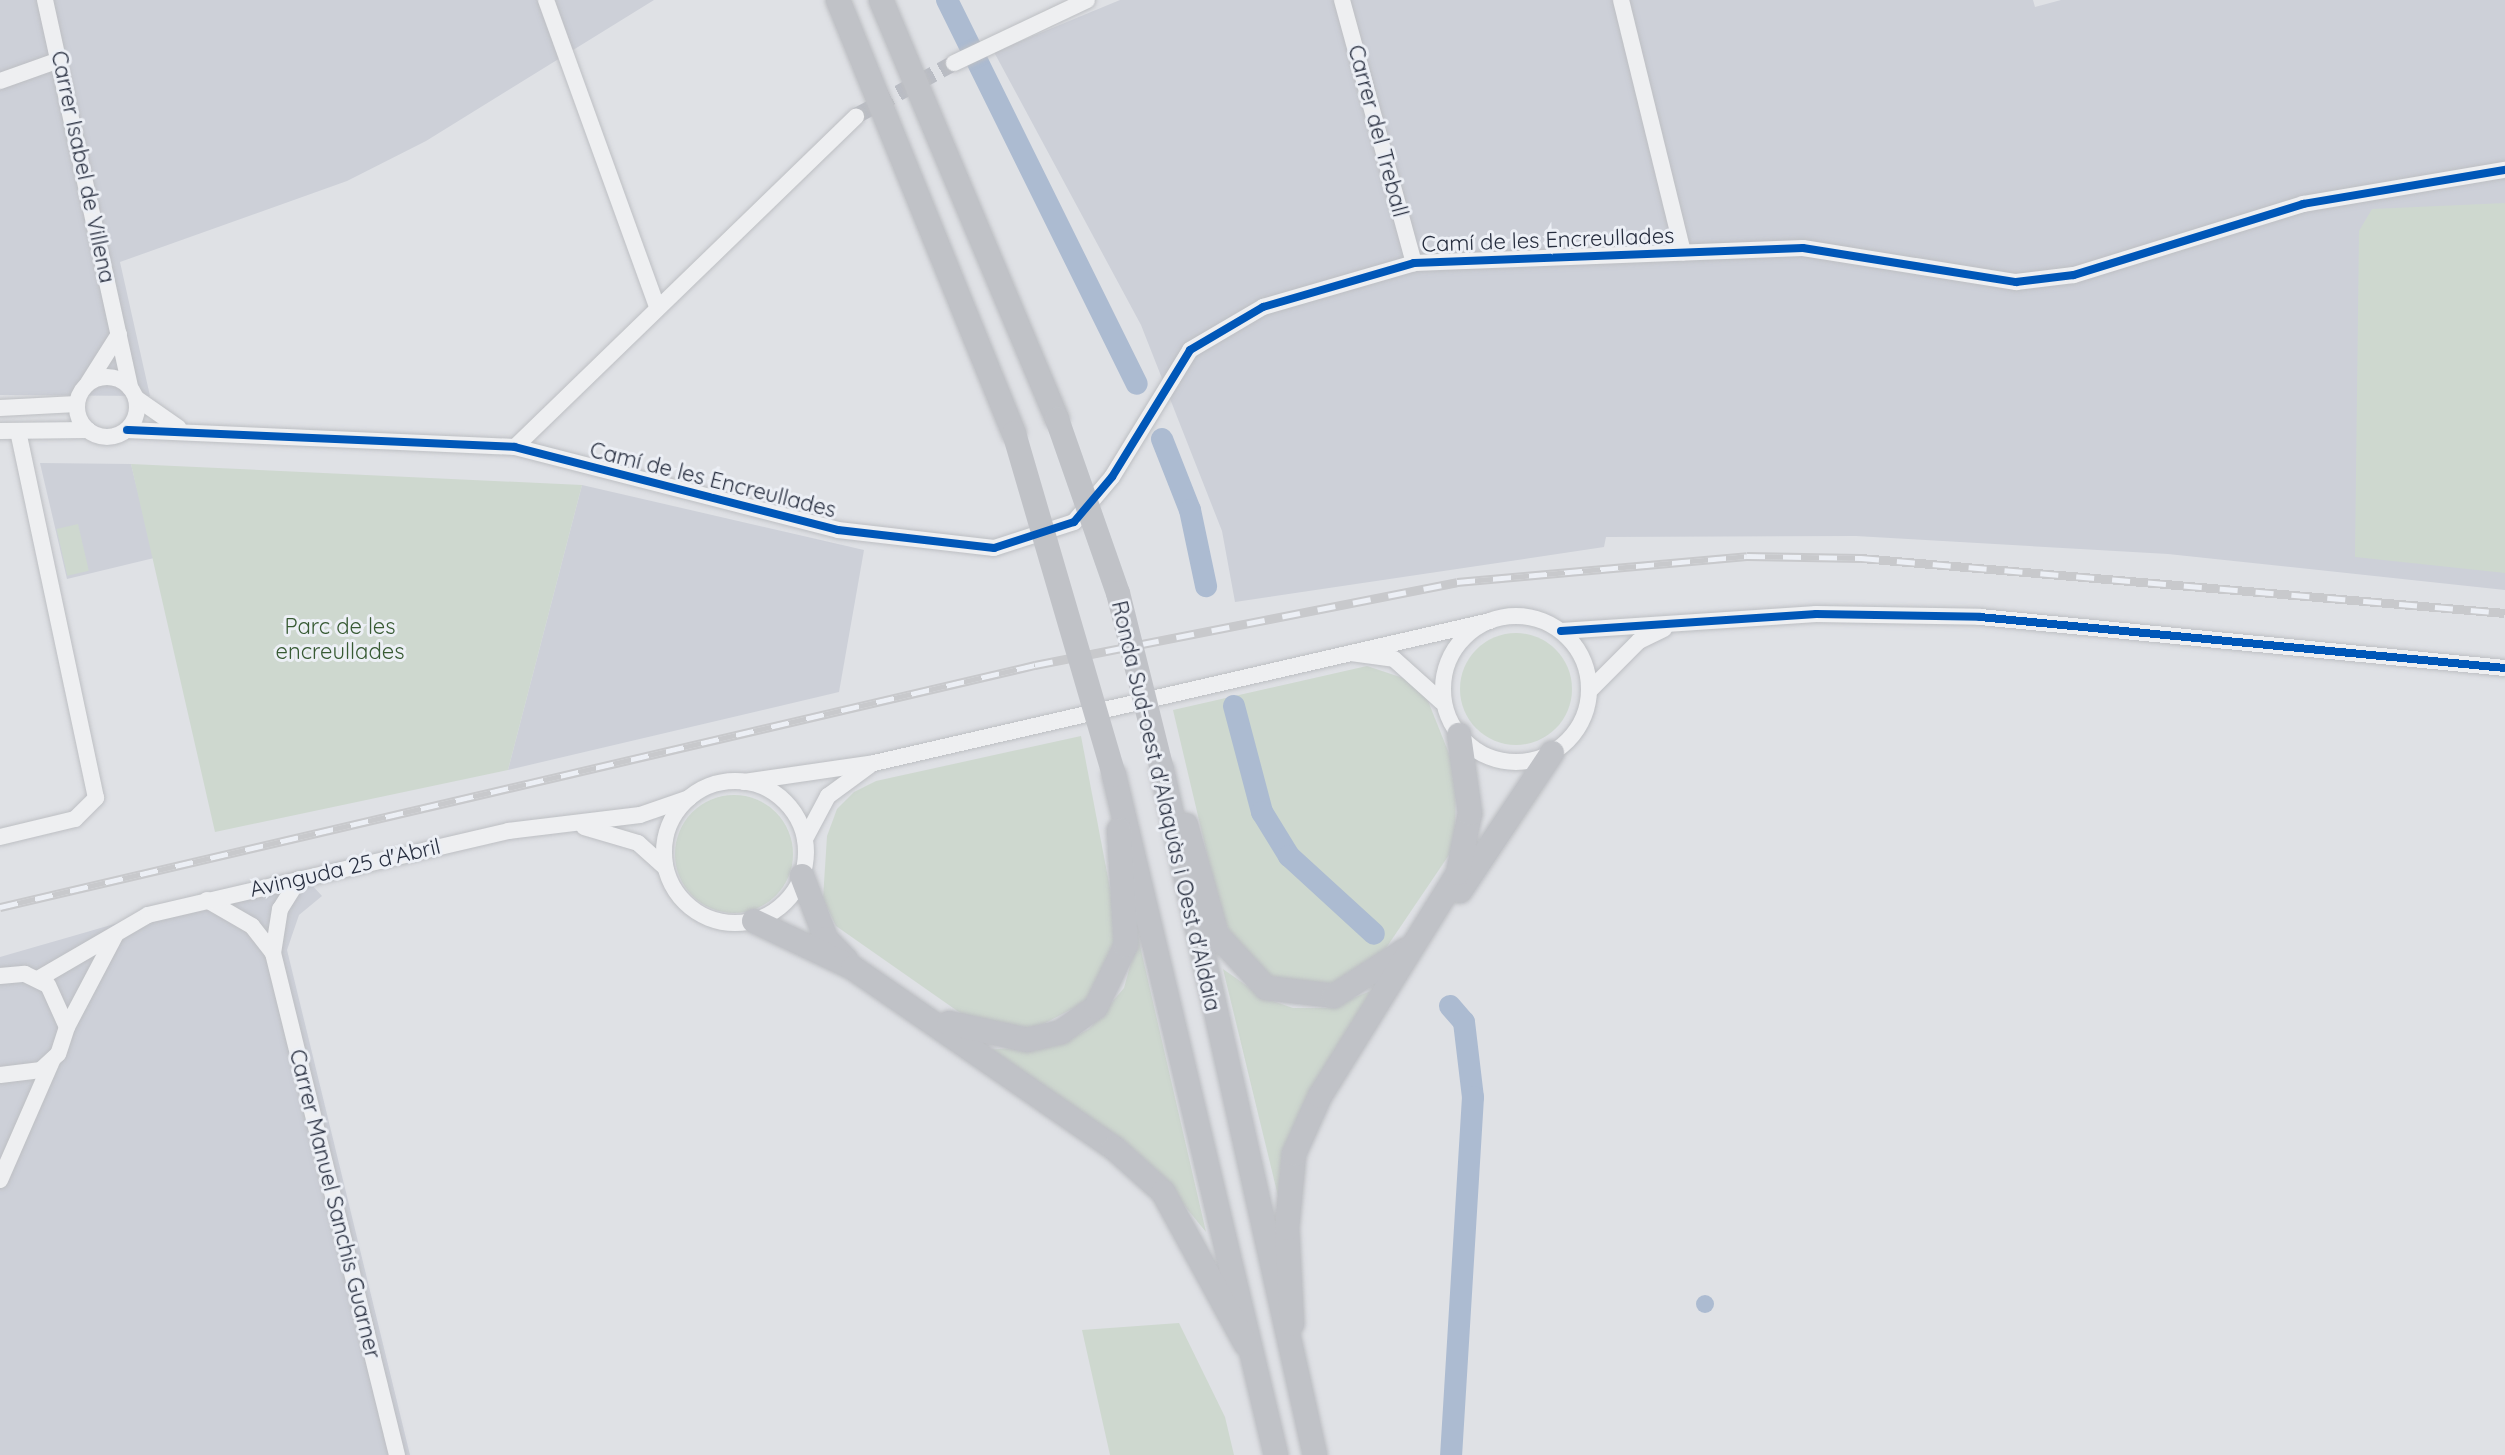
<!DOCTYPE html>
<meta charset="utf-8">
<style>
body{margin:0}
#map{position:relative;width:2505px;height:1455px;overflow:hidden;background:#dfe1e5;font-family:Quicksand,sans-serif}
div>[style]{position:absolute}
.built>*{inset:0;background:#cdd0d8}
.green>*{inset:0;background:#ced8cf;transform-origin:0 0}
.round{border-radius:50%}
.water>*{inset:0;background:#acbbd1}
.canal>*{height:22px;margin:-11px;padding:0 11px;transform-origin:11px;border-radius:11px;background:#acbbd1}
.street-tunnel>*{height:16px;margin-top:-8px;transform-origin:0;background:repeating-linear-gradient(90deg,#babdc4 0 16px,transparent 0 24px)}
.roads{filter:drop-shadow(0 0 2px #bdbfc3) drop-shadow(0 0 2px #bdbfc3)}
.street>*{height:16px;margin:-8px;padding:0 8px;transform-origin:8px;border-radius:8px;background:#eeeff1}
.street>.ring{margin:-8px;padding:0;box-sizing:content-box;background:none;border:16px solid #eeeff1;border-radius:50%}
.secondary>*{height:24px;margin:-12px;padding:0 12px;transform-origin:12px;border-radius:12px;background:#c0c2c7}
.rail>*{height:9px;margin-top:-4.5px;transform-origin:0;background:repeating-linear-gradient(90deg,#eceff5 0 18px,#c8c9cc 0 36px);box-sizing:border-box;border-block:2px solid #c8c9cc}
.secondary-bridge>*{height:24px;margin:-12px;padding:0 12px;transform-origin:12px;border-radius:12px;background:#c0c2c7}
.cycleway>*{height:8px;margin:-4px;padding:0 4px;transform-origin:4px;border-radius:4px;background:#0057b8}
span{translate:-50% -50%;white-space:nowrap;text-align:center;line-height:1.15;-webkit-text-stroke:6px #eceff5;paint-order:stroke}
.street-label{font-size:22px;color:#262d3e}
.park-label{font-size:22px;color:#375a33}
</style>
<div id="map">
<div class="built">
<div style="clip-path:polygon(0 0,654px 0,426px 141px,347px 181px,120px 262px,150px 396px,0 395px)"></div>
<div style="clip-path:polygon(1120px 0,2033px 0,2035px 7px,2061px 0,2505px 0,2505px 590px,2168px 554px,1856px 536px,1606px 537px,1604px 547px,1235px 602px,1222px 531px,1141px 325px,994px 52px)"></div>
<div style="clip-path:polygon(40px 463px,131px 464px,154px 558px,67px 579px)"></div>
<div style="clip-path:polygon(582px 485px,864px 550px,839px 692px,508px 770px)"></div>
<div style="clip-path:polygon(299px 871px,322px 896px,299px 915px,287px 950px,410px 1455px,0 1455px,0 957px)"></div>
</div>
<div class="green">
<div style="clip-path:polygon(2505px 203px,2505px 573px,2355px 557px,2359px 231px,2372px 209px)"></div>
<div style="clip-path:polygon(131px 464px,582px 485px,508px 770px,215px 832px)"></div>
<div style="left:78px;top:524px;width:48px;height:22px;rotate:77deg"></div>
<div class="round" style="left:1460px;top:633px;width:112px;height:112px"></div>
<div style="clip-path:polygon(1367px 666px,1412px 681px,1428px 701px,1456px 771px,1455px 846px,1380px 957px,1342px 981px,1317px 986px,1273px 979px,1235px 945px,1220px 909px,1173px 710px)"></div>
<div style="clip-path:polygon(1081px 736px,1116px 920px,1114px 949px,1087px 1001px,1032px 1030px,966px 1017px,836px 926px,823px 899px,827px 836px,837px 809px,854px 792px,876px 781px)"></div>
<div class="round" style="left:675px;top:795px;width:118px;height:118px"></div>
<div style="clip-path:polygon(1138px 937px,1206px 1232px,1170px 1188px,984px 1050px,1058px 1045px,1089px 1029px,1124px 988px)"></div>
<div style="clip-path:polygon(1223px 969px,1264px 998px,1293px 1008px,1326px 1008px,1371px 991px,1279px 1200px)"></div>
<div style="clip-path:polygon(1179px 1323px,1225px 1417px,1234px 1455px,1110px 1455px,1082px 1330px)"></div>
</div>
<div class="water">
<div class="round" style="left:1696px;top:1295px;width:18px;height:18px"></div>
</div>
<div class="canal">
<div style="left:947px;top:0;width:428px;rotate:63.7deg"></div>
<div style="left:1162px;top:439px;width:76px;rotate:68.5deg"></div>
<div style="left:1190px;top:510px;width:78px;rotate:78.1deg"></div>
<div style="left:1234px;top:706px;width:110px;rotate:75.2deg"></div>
<div style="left:1262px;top:812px;width:52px;rotate:58.5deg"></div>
<div style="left:1289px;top:856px;width:115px;rotate:42.5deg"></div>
<div style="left:1450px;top:1006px;width:21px;rotate:49deg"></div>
<div style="left:1464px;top:1022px;width:76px;rotate:83.2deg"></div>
<div style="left:1473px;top:1097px;width:359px;rotate:93.5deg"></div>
</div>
<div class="street-tunnel">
<div style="left:856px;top:116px;width:111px;rotate:-28.4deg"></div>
</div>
<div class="roads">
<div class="street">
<div style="left:45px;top:0;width:397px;rotate:77.6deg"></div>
<div style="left:546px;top:0;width:326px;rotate:70.1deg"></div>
<div style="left:1342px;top:0;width:273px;rotate:74.7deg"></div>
<div style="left:1621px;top:0;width:260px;rotate:76.2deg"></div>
<div style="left:954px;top:63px;width:147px;rotate:-25.3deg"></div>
<div style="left:0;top:81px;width:63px;rotate:-19.6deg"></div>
<div class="ring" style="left:77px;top:377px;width:44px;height:44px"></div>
<div style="left:88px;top:383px;width:58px;rotate:-57.7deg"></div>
<div style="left:136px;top:398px;width:52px;rotate:34.9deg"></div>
<div style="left:0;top:408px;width:77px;rotate:-3deg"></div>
<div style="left:127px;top:430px;width:388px;rotate:2.5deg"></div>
<div style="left:515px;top:447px;width:333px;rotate:14.4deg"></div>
<div style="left:838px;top:530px;width:157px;rotate:6.6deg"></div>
<div style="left:994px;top:548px;width:84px;rotate:-18deg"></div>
<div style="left:1074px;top:522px;width:59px;rotate:-49.8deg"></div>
<div style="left:1112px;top:477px;width:149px;rotate:-58.4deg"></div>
<div style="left:1190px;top:350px;width:85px;rotate:-30.5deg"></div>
<div style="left:1263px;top:307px;width:157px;rotate:-16.2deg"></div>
<div style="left:1414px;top:263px;width:389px;rotate:-2.2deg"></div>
<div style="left:1803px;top:248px;width:216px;rotate:9.1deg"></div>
<div style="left:2016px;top:282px;width:58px;rotate:-6.9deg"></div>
<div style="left:2074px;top:275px;width:240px;rotate:-17.2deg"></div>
<div style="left:2303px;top:204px;width:205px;rotate:-9.6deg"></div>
<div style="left:0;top:431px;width:88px;rotate:-0.7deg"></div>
<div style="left:515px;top:447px;width:475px;rotate:-44.1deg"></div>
<div class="ring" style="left:1443px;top:616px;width:130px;height:130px"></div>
<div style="left:1561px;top:631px;width:256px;rotate:-3.8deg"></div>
<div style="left:1816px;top:614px;width:164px;rotate:1deg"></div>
<div style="left:1980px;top:617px;width:527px;rotate:5.55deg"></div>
<div style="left:1351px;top:653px;width:43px;rotate:7.9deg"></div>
<div style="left:1394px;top:659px;width:64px;rotate:41.9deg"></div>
<div style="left:1590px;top:690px;width:69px;rotate:-45deg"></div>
<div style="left:1639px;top:641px;width:28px;rotate:-26deg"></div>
<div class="ring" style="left:664px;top:781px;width:126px;height:126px"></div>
<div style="left:744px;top:782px;width:131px;rotate:-8.3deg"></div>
<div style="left:874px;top:763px;width:632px;rotate:-12.98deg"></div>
<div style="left:584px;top:827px;width:56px;rotate:16.5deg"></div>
<div style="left:638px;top:843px;width:36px;rotate:42deg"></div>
<div style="left:0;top:837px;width:77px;rotate:-13.5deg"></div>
<div style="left:75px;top:819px;width:30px;rotate:-45deg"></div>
<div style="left:96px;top:798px;width:375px;rotate:-102deg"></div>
<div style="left:805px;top:839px;width:49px;rotate:-61.9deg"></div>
<div style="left:828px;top:796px;width:51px;rotate:-36.2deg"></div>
<div style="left:299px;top:879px;width:36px;rotate:122deg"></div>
<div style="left:280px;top:909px;width:45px;rotate:99deg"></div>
<div style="left:273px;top:953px;width:517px;rotate:76.13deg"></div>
<div style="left:207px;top:900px;width:52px;rotate:30deg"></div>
<div style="left:252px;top:926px;width:34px;rotate:52deg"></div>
<div style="left:0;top:976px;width:25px;rotate:-5deg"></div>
<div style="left:25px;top:974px;width:25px;rotate:26deg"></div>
<div style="left:48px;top:985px;width:46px;rotate:65.7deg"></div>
<div style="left:67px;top:1027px;width:28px;rotate:108deg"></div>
<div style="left:58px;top:1054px;width:23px;rotate:137deg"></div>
<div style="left:41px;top:1070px;width:41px;rotate:173deg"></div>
<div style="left:38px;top:979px;width:127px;rotate:-30.2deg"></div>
<div style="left:148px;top:915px;width:370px;rotate:-13.1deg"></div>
<div style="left:508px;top:831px;width:133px;rotate:-6.9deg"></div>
<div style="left:640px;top:815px;width:52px;rotate:-19.1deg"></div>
<div style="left:67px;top:1027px;width:103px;rotate:-62.2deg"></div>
<div style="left:0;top:1180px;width:130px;rotate:-66.4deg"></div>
</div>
<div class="secondary">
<div style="left:838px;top:0;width:467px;rotate:67.9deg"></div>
<div style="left:881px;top:0;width:454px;rotate:67.2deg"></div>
<div style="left:1162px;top:770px;width:702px;rotate:77.41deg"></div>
<div style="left:1114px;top:775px;width:699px;rotate:76.6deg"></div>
<div style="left:1186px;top:825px;width:114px;rotate:74.3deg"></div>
<div style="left:1217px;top:935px;width:72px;rotate:47.2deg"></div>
<div style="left:1266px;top:988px;width:68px;rotate:6.7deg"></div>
<div style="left:1334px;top:996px;width:85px;rotate:-32.9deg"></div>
<div style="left:802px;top:876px;width:67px;rotate:69.1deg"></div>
<div style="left:826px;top:939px;width:29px;rotate:46deg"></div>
<div style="left:1460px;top:891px;width:166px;rotate:-56.3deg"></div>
<div style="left:754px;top:921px;width:110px;rotate:25.4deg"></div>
<div style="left:853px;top:968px;width:317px;rotate:34.6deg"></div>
<div style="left:1114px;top:1148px;width:66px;rotate:41.9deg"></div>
<div style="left:1163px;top:1192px;width:173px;rotate:61.4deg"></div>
<div style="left:949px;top:1023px;width:80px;rotate:12.3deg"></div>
<div style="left:1027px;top:1040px;width:35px;rotate:-13deg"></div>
<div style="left:1061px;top:1032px;width:43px;rotate:-35.5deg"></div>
<div style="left:1096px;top:1007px;width:69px;rotate:-64.2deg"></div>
<div style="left:1126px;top:945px;width:115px;rotate:-93.5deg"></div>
<div style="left:1292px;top:1324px;width:96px;rotate:-93deg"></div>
<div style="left:1287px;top:1228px;width:74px;rotate:-84.6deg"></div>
<div style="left:1294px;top:1154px;width:64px;rotate:-65.9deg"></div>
<div style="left:1320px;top:1096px;width:262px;rotate:-58.2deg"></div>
<div style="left:1458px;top:873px;width:61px;rotate:-78.7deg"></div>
<div style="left:1470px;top:813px;width:79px;rotate:-98deg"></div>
</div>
</div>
<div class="rail">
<div style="left:0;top:907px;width:1063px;rotate:-13.16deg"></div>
<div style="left:1035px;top:665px;width:430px;rotate:-11.1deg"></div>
<div style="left:1457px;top:582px;width:291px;rotate:-5.1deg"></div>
<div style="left:1747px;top:556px;width:114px;rotate:1deg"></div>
<div style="left:1861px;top:558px;width:646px;rotate:4.88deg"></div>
</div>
<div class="secondary-bridge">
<div style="left:1057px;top:419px;width:184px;rotate:70.7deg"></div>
<div style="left:1118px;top:593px;width:182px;rotate:76deg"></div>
<div style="left:1014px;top:433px;width:356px;rotate:73.7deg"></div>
</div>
<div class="cycleway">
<div style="left:127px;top:430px;width:388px;rotate:2.5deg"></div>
<div style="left:515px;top:447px;width:333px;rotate:14.4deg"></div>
<div style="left:838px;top:530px;width:157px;rotate:6.6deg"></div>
<div style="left:994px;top:548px;width:84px;rotate:-18deg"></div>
<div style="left:1074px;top:522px;width:59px;rotate:-49.8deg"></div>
<div style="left:1112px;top:477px;width:149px;rotate:-58.4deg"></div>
<div style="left:1190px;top:350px;width:85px;rotate:-30.5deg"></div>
<div style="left:1263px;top:307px;width:157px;rotate:-16.2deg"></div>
<div style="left:1414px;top:263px;width:389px;rotate:-2.2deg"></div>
<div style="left:1803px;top:248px;width:216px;rotate:9.1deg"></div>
<div style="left:2016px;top:282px;width:58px;rotate:-6.9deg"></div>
<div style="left:2074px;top:275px;width:240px;rotate:-17.2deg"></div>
<div style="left:2303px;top:204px;width:205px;rotate:-9.6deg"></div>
<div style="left:1561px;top:631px;width:256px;rotate:-3.8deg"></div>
<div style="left:1816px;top:614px;width:164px;rotate:1deg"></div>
<div style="left:1980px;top:617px;width:527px;rotate:5.55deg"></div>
</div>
<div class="street-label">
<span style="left:1378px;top:131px;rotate:75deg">Carrer del Treball</span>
<span style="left:83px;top:167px;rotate:78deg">Carrer Isabel de Villena</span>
<span style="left:1548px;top:240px;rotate:-2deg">Camí de les Encreullades</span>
<span style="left:713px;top:480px;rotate:14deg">Camí de les Encreullades</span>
<span style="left:1166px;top:806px;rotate:77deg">Ronda Sud-oest d'Alaquàs i Oest d'Aldaia</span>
<span style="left:345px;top:868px;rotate:-13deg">Avinguda 25 d'Abril</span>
<span style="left:335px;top:1204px;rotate:76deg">Carrer Manuel Sanchis Guarner</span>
</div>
<div class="park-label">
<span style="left:340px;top:639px">Parc de les<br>encreullades</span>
</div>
</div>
